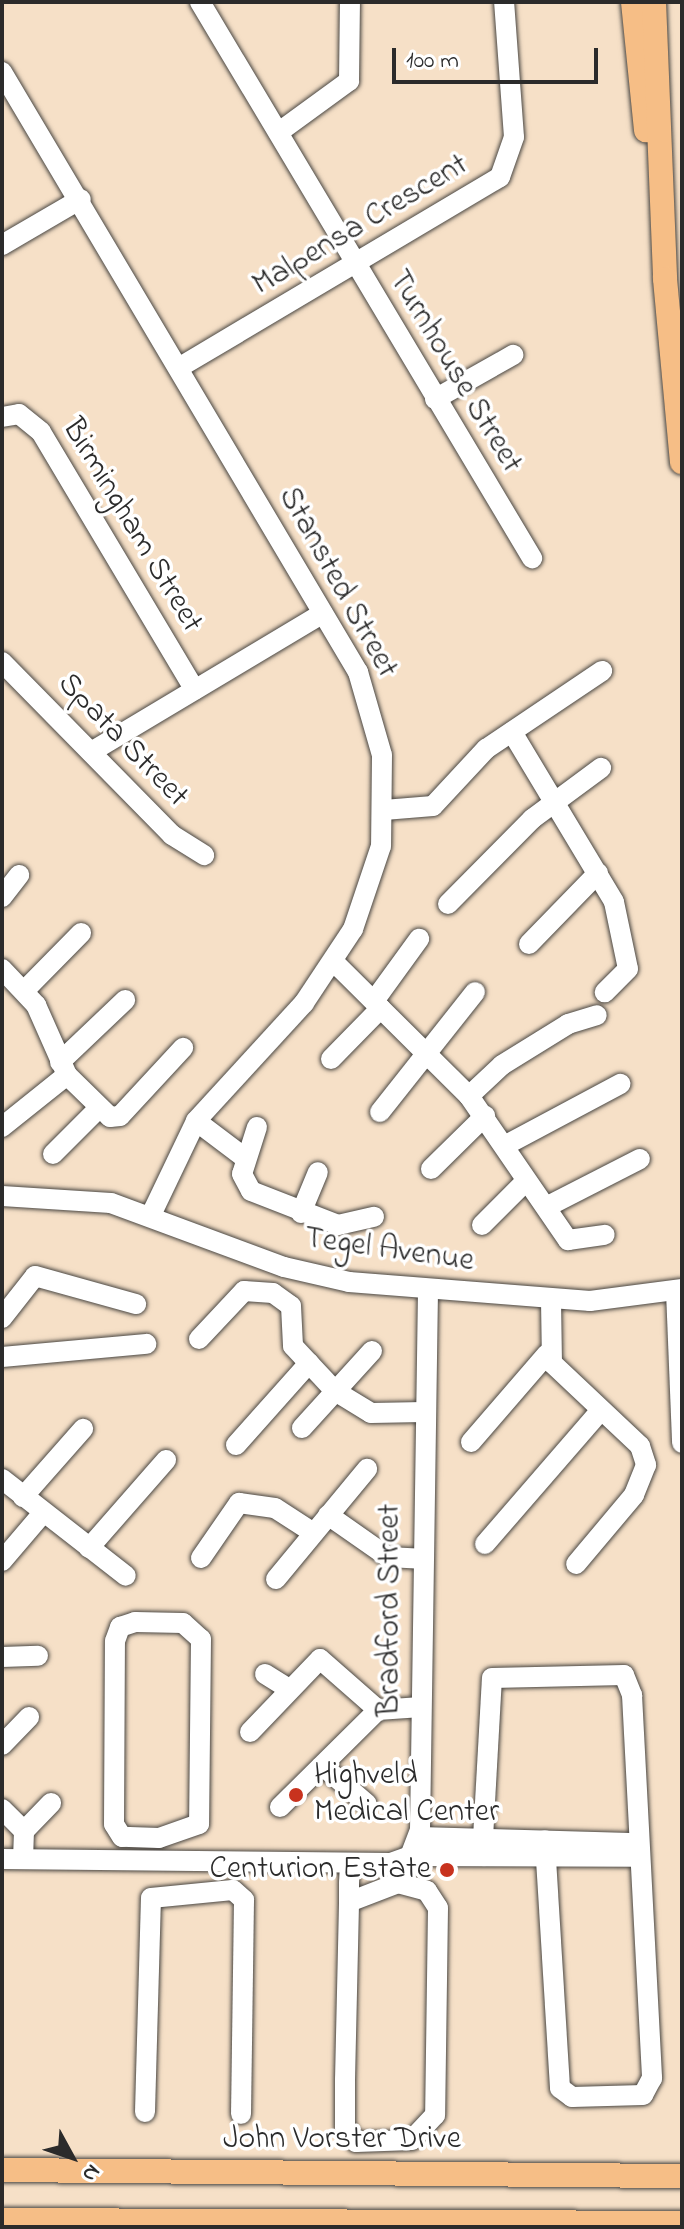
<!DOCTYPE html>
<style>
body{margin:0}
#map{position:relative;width:684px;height:2229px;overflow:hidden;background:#f6e0c7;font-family:"Indie Flower",sans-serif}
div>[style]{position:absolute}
.roads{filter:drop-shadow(0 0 2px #494642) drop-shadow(0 0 2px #494642)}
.minor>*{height:20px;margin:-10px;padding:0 10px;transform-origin:10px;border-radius:10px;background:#fff}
.major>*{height:24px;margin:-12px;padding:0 12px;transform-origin:12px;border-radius:12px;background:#f6be86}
.dots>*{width:22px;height:22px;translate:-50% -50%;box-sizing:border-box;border:4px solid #fff;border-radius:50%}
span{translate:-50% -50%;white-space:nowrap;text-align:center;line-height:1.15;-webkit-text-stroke:7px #fff;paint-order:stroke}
.street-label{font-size:32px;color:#2b2b2b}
.poi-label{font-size:32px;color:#2b2b2b}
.left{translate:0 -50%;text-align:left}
.right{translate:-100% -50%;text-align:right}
.frame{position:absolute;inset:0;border:4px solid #2b2b2b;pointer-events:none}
.north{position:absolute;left:32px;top:2117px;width:80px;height:80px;-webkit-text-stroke:6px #fff;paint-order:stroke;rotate:130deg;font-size:22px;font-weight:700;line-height:32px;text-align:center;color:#2b2b2b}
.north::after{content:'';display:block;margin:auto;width:28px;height:36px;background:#2b2b2b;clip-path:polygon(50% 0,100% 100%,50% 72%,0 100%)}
.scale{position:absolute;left:392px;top:48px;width:206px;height:36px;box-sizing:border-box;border:4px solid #2b2b2b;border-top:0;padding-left:10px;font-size:24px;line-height:28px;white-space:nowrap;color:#2b2b2b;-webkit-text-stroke:6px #fff;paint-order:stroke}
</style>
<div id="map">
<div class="roads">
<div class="minor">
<div style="left:200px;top:2px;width:648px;rotate:59.16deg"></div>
<div style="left:2px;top:72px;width:698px;rotate:59.32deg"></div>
<div style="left:358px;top:672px;width:86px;rotate:73.9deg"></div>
<div style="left:382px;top:755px;width:91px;rotate:90.6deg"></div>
<div style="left:381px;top:846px;width:88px;rotate:108.6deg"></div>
<div style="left:353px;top:929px;width:89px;rotate:123.5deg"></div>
<div style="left:304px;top:1003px;width:160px;rotate:132.5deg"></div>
<div style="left:196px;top:1121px;width:104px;rotate:115.6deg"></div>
<div style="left:279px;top:132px;width:87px;rotate:-36.1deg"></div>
<div style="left:349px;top:81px;width:79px;rotate:-89.3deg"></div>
<div style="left:2px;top:245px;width:91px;rotate:-30.2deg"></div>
<div style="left:180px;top:367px;width:372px;rotate:-30.7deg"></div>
<div style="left:500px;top:177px;width:42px;rotate:-70.7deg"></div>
<div style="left:514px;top:137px;width:135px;rotate:-94.2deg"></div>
<div style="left:435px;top:399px;width:90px;rotate:-29.4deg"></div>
<div style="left:2px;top:417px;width:17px;rotate:-10deg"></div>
<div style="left:19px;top:414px;width:28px;rotate:39deg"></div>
<div style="left:41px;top:432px;width:300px;rotate:59.2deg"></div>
<div style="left:2px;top:662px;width:243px;rotate:45.5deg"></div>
<div style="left:172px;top:835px;width:38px;rotate:32deg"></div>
<div style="left:512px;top:732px;width:198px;rotate:59deg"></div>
<div style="left:614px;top:902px;width:68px;rotate:78.2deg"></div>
<div style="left:628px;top:969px;width:33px;rotate:135deg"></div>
<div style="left:91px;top:752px;width:270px;rotate:-30.9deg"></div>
<div style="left:384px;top:810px;width:49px;rotate:-4.7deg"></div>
<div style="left:433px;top:806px;width:78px;rotate:-47.1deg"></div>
<div style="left:486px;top:749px;width:140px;rotate:-33.9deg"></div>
<div style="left:2px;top:897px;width:28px;rotate:-52deg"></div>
<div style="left:448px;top:904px;width:120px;rotate:-45.3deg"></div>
<div style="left:532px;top:819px;width:86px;rotate:-36.5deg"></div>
<div style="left:529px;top:944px;width:99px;rotate:-45.8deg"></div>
<div style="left:335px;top:963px;width:189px;rotate:44.8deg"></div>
<div style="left:469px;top:1096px;width:175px;rotate:55.5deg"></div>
<div style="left:568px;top:1240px;width:37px;rotate:-8deg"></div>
<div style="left:2px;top:969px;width:50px;rotate:46.6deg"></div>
<div style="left:36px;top:1005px;width:77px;rotate:66.1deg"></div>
<div style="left:67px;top:1075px;width:60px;rotate:44.3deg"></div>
<div style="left:110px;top:1117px;width:10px;rotate:-6deg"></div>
<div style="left:120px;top:1116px;width:93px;rotate:-47.2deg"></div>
<div style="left:25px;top:990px;width:80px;rotate:-45.5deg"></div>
<div style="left:374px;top:1001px;width:77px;rotate:-54deg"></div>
<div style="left:331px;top:1059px;width:71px;rotate:-45.6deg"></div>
<div style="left:60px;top:1062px;width:90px;rotate:-43.6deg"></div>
<div style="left:469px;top:1096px;width:45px;rotate:-43.2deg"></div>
<div style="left:502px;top:1065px;width:78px;rotate:-31.8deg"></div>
<div style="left:568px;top:1024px;width:30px;rotate:-17deg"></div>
<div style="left:380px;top:1112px;width:153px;rotate:-51.6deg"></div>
<div style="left:196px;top:1121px;width:61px;rotate:37.1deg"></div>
<div style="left:2px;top:1127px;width:83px;rotate:-38.7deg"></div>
<div style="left:257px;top:1127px;width:49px;rotate:107.7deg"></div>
<div style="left:242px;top:1174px;width:19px;rotate:62deg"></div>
<div style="left:251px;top:1191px;width:93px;rotate:21.3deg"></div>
<div style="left:338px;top:1225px;width:37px;rotate:-13deg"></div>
<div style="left:504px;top:1146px;width:132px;rotate:-28.1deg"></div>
<div style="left:53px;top:1154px;width:65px;rotate:-45deg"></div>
<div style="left:431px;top:1169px;width:76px;rotate:-44.5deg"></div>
<div style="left:2px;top:1196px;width:109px;rotate:3.7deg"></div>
<div style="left:111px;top:1203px;width:184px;rotate:20.3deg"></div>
<div style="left:284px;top:1267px;width:67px;rotate:13deg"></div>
<div style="left:349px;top:1282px;width:242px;rotate:4.5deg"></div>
<div style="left:590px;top:1301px;width:93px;rotate:-7.4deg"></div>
<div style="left:550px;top:1205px;width:101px;rotate:-27.1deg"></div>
<div style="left:301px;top:1213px;width:44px;rotate:-67.5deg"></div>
<div style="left:482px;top:1225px;width:62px;rotate:-45deg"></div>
<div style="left:676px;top:1291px;width:152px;rotate:87.7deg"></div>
<div style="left:551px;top:1300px;width:63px;rotate:89.1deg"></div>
<div style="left:552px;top:1363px;width:121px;rotate:43.3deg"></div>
<div style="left:640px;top:1446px;width:20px;rotate:72deg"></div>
<div style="left:646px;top:1465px;width:32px;rotate:112deg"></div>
<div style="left:634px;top:1495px;width:90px;rotate:130deg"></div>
<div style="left:2px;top:1318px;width:53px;rotate:-51.8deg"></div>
<div style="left:35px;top:1276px;width:105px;rotate:15.5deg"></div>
<div style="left:199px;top:1339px;width:66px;rotate:-46.8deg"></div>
<div style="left:244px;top:1291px;width:29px;rotate:4deg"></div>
<div style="left:273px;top:1293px;width:22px;rotate:36deg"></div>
<div style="left:291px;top:1306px;width:40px;rotate:87.1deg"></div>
<div style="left:293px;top:1346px;width:62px;rotate:47deg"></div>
<div style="left:335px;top:1391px;width:42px;rotate:31.4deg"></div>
<div style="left:371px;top:1413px;width:53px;rotate:-1.1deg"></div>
<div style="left:2px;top:1357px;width:145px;rotate:-5.2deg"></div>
<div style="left:302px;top:1428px;width:104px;rotate:-47.7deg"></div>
<div style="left:471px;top:1442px;width:116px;rotate:-49.2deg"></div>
<div style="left:236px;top:1445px;width:110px;rotate:-48.3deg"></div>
<div style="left:2px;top:1479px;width:157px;rotate:38deg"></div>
<div style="left:23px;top:1497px;width:91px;rotate:-48.6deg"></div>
<div style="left:328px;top:1515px;width:73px;rotate:35deg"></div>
<div style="left:388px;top:1557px;width:33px;rotate:3deg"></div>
<div style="left:485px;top:1544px;width:177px;rotate:-49.1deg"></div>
<div style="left:89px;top:1548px;width:117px;rotate:-48.8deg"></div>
<div style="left:201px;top:1558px;width:67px;rotate:-55.4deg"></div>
<div style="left:239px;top:1503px;width:36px;rotate:8deg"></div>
<div style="left:275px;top:1508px;width:44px;rotate:33deg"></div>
<div style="left:2px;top:1561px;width:63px;rotate:-49.5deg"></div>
<div style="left:276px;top:1579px;width:143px;rotate:-50.4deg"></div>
<div style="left:135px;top:1622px;width:48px;rotate:1.2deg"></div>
<div style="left:183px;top:1623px;width:24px;rotate:42deg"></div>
<div style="left:201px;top:1639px;width:185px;rotate:90.6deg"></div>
<div style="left:199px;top:1824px;width:42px;rotate:160.7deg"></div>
<div style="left:159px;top:1838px;width:37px;rotate:-178deg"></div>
<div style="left:122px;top:1837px;width:15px;rotate:-122deg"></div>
<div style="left:114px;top:1824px;width:183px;rotate:-89.7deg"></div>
<div style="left:115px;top:1641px;width:15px;rotate:-70deg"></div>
<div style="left:120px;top:1627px;width:16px;rotate:-18deg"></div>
<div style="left:2px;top:1657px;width:36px;rotate:-2deg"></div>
<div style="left:265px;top:1674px;width:26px;rotate:32deg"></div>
<div style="left:378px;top:1710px;width:43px;rotate:-4deg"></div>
<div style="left:250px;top:1732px;width:101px;rotate:-46.2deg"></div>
<div style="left:320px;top:1659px;width:77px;rotate:41.3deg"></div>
<div style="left:378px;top:1710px;width:138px;rotate:135.3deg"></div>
<div style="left:2px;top:1745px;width:39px;rotate:-46deg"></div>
<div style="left:325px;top:1768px;width:55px;rotate:40.6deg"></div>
<div style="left:2px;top:1809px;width:31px;rotate:45deg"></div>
<div style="left:24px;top:1831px;width:28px;rotate:92deg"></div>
<div style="left:24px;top:1831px;width:39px;rotate:-46deg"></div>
<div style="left:419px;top:1837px;width:220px;rotate:1.6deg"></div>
<div style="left:410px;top:1856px;width:230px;rotate:0.2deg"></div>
<div style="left:482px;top:1856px;width:178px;rotate:-86.8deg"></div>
<div style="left:492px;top:1678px;width:132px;rotate:-1.3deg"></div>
<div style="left:624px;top:1675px;width:22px;rotate:68deg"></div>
<div style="left:632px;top:1695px;width:384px;rotate:87deg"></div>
<div style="left:652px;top:2078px;width:19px;rotate:118deg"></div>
<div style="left:643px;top:2095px;width:71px;rotate:178.4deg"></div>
<div style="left:572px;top:2097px;width:15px;rotate:-143deg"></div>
<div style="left:560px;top:2088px;width:248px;rotate:-93.5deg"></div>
<div style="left:2px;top:1859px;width:389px;rotate:0.6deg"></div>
<div style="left:391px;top:1863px;width:20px;rotate:-20deg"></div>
<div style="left:410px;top:1856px;width:28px;rotate:-69deg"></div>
<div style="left:420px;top:1830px;width:540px;rotate:-89.15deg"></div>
<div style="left:349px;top:1902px;width:53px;rotate:-21.2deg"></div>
<div style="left:398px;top:1883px;width:30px;rotate:15deg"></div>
<div style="left:427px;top:1891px;width:20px;rotate:57deg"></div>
<div style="left:438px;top:1908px;width:207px;rotate:90.8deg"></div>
<div style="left:435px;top:2115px;width:34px;rotate:133deg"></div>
<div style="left:412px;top:2140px;width:56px;rotate:178deg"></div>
<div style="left:356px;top:2142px;width:19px;rotate:-126deg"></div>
<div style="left:345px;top:2127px;width:47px;rotate:-90deg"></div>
<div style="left:345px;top:2080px;width:178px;rotate:-88.7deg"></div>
<div style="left:349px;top:1902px;width:19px;rotate:-90deg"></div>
<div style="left:349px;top:1883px;width:20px;rotate:-87deg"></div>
<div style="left:145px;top:2112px;width:214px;rotate:-88.4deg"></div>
<div style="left:151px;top:1898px;width:82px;rotate:-5.6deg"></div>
<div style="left:233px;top:1890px;width:15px;rotate:42deg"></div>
<div style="left:244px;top:1900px;width:214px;rotate:90.8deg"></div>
</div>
<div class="major">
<div style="left:633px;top:2px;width:129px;rotate:84.2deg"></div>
<div style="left:654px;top:2px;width:277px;rotate:87.7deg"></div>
<div style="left:665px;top:279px;width:184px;rotate:84.7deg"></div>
<div style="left:2px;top:2170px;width:680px;rotate:0.51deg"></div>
<div style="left:2px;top:2220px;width:680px;rotate:0.25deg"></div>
</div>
</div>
<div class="dots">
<div style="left:296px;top:1795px;background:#c8321e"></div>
<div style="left:447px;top:1870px;background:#c8321e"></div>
</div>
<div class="street-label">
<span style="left:361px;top:226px;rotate:-31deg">Malpensa Crescent</span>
<span style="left:454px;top:372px;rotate:59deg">Turnhouse Street</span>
<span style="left:131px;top:526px;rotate:59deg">Birmingham Street</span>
<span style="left:337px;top:583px;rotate:61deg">Stansted Street</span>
<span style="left:122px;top:741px;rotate:46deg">Spata Street</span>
<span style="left:389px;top:1251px;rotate:8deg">Tegel Avenue</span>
<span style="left:391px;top:1610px;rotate:-90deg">Bradford Street</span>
<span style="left:342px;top:2140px">John Vorster Drive</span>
</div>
<div class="poi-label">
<span class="left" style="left:314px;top:1795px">Highveld<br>Medical Center</span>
<span class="right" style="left:431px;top:1870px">Centurion Estate</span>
</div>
<div class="frame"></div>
<div class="north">N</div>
<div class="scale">100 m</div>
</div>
